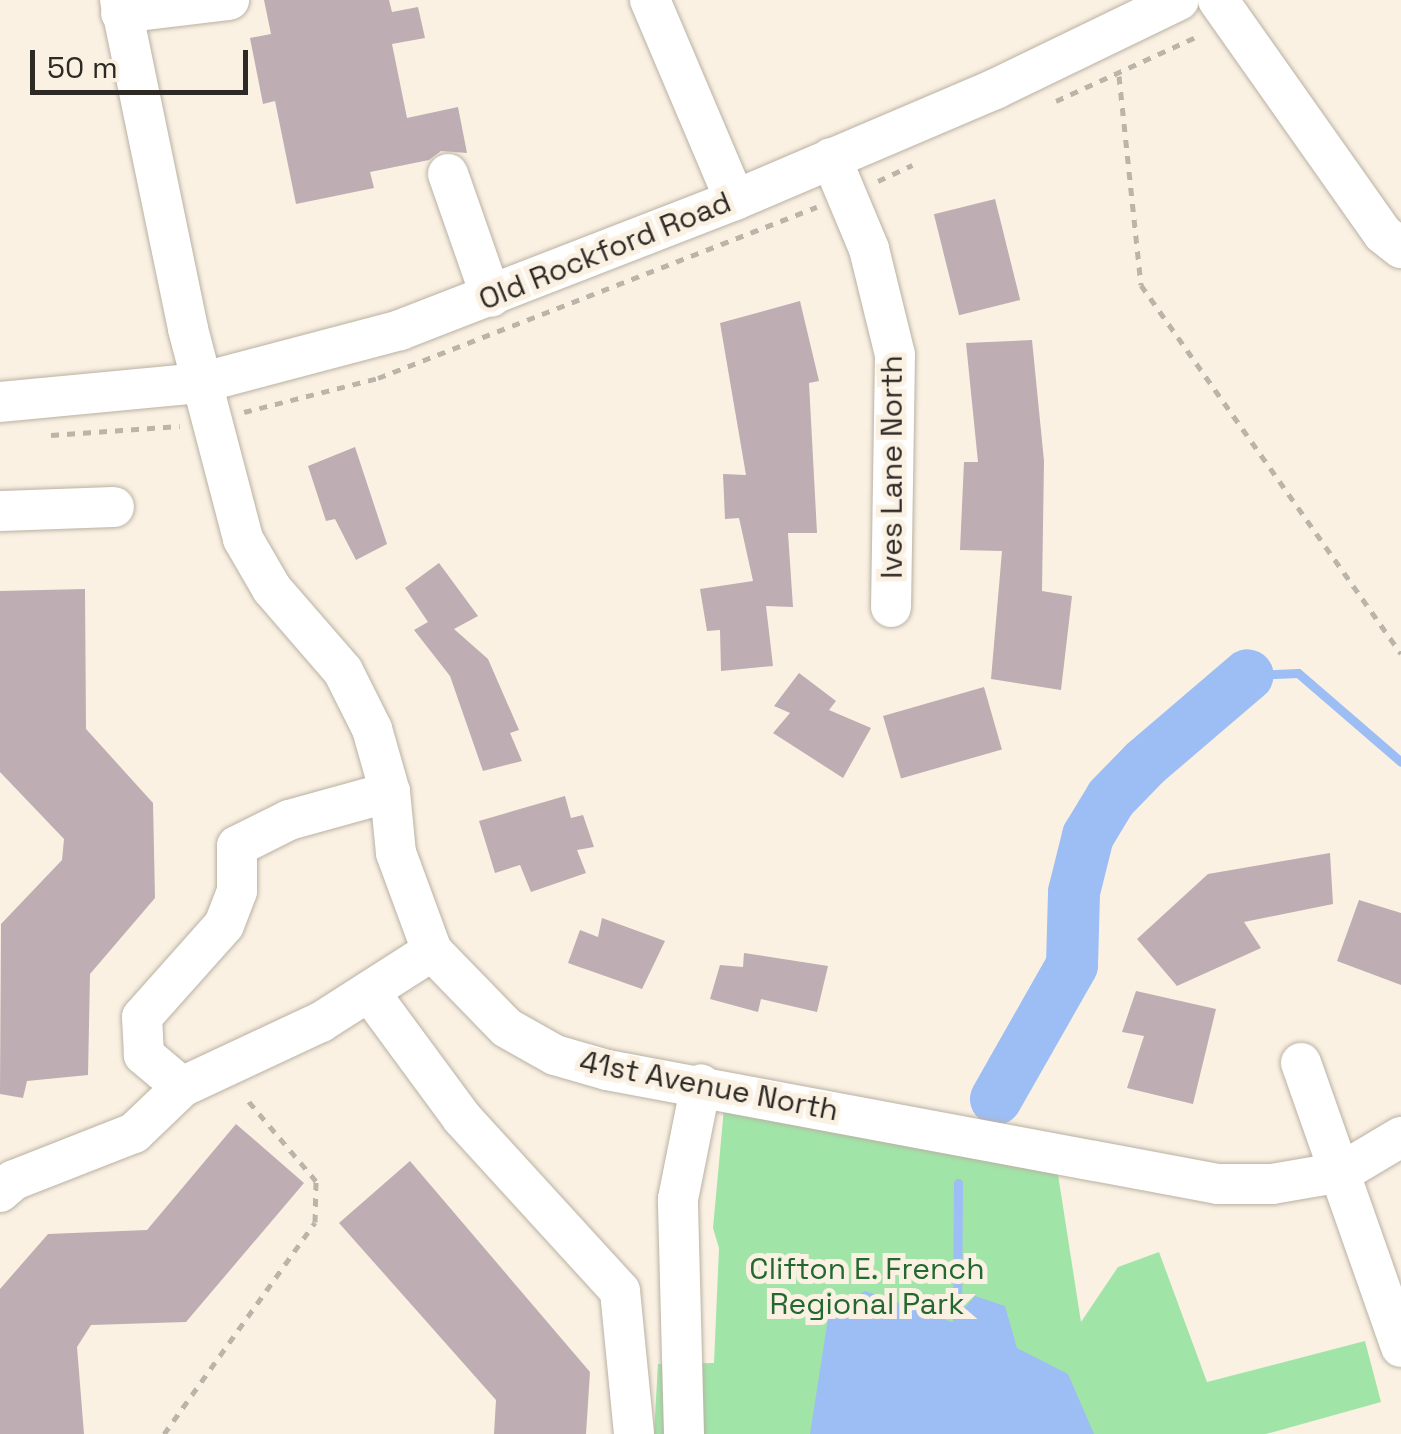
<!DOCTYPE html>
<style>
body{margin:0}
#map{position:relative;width:1401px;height:1434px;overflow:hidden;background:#faf1e3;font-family:"Space Grotesk",sans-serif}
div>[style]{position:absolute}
.green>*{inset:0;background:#a1e4a8}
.water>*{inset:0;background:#9dbdf5}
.stream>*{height:9px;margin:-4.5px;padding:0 4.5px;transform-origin:4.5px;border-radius:4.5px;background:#9dbdf5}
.river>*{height:52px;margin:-26px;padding:0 26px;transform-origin:26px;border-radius:26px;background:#9dbdf5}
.building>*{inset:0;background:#beadb2;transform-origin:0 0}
.path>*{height:5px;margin-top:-2.5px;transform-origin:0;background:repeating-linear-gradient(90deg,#bbb4a8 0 8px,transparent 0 16px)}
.roads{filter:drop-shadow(0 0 2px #b9b1a3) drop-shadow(0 0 2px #b9b1a3)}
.minor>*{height:40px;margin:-20px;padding:0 20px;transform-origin:20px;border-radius:20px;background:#fff}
span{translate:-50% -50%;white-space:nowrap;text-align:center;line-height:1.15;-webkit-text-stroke:10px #faf1e3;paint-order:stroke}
.street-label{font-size:30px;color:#2d2924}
.park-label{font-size:30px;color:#226830}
.scale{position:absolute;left:30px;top:50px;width:218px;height:45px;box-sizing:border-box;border:5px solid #2d2924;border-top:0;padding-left:12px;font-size:30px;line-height:35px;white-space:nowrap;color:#2d2924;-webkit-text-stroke:8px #faf1e3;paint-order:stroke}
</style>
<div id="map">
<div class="green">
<div style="clip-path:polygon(724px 1108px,1057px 1168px,1081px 1322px,1118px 1267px,1159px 1252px,1207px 1382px,1365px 1341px,1381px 1402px,1266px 1434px,654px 1434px,658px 1364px,714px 1363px,719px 1248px,713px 1228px)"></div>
</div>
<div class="water">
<div style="clip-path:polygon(865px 1291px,952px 1322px,975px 1296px,1005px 1306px,1017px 1348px,1068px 1374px,1094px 1434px,810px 1434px,829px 1312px)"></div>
</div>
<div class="stream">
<div style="left:1248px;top:675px;width:50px;rotate:-2.3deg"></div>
<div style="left:1298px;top:673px;width:136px;rotate:40.8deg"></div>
<div style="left:957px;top:1325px;width:142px;rotate:-89.6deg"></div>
</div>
<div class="river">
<div style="left:996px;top:1099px;width:154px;rotate:-60.4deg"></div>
<div style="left:1072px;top:965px;width:73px;rotate:-88.4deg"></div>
<div style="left:1074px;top:892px;width:58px;rotate:-76deg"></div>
<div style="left:1088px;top:836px;width:44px;rotate:-58.8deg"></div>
<div style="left:1111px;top:798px;width:49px;rotate:-45.8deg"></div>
<div style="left:1145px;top:763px;width:135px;rotate:-40.5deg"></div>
</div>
<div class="building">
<div style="clip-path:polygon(264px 0,389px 0,392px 12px,418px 7px,425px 38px,392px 44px,407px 118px,458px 107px,467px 153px,441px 151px,429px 160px,370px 172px,374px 188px,296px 204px,275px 101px,263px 104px,250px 38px,271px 34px)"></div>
<div style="left:995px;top:199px;width:104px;height:63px;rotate:76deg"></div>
<div style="clip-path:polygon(800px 301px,819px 381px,809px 383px,817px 533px,788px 533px,793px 607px,766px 606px,773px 666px,721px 671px,720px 630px,707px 631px,700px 589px,753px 581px,739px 518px,725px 519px,723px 474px,746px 475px,720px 323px)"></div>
<div style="clip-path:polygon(1032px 340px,1044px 461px,1042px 591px,1072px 596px,1061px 690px,991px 679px,1002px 551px,960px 550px,964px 462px,978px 462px,966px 343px)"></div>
<div style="clip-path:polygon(355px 447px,387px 544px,356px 560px,335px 519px,326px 521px,308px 466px)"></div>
<div style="clip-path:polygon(439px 563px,478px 616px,454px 629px,488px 659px,519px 730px,510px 733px,522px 761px,483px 771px,450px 676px,414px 630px,428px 622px,405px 588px)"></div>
<div style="clip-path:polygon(85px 589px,86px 729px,153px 803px,155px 898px,90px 974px,88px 1075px,27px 1081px,23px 1098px,0 1094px,1px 924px,62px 860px,64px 839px,0 772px,0 591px)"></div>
<div style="clip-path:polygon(799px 673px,836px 701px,829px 710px,871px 728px,843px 778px,773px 733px,790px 713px,774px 706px)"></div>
<div style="left:984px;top:687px;width:65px;height:105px;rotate:74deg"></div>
<div style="clip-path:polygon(565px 796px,571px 818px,583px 815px,594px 847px,577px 850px,586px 873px,531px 892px,520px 865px,495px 873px,479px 821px)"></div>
<div style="clip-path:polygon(1330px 853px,1333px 904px,1244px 922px,1261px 948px,1177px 986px,1137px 939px,1208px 874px)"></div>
<div style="clip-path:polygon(1359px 900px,1401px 913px,1401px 985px,1337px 961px)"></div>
<div style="clip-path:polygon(602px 918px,665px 941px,642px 989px,568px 963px,580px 930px,598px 937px)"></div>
<div style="clip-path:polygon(744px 953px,828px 966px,817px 1012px,761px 999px,758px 1012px,710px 999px,720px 965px,743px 967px)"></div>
<div style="clip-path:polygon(1136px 991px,1216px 1009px,1193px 1104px,1127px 1088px,1144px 1036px,1122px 1032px)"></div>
<div style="clip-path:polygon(236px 1124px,304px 1183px,186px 1322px,91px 1325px,77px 1347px,84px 1434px,0 1434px,0 1289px,48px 1234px,147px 1230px)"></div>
<div style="clip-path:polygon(410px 1161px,590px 1372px,586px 1434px,494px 1434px,496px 1400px,339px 1223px)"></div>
</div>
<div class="path">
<div style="left:1119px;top:76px;width:210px;rotate:84deg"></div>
<div style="left:1141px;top:285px;width:451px;rotate:54.8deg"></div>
<div style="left:1056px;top:101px;width:158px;rotate:-24.6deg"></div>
<div style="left:878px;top:181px;width:38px;rotate:-25deg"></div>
<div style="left:244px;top:412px;width:138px;rotate:-14.2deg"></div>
<div style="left:378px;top:378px;width:471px;rotate:-21.3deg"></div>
<div style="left:51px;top:435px;width:129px;rotate:-4deg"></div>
<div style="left:164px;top:1434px;width:260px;rotate:-54.5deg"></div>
<div style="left:315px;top:1222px;width:41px;rotate:-88.6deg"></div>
<div style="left:316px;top:1181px;width:110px;rotate:-130.2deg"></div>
</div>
<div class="roads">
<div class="minor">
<div style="left:120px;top:0;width:336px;rotate:78.3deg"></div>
<div style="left:188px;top:329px;width:217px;rotate:75.3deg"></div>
<div style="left:243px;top:539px;width:58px;rotate:59.9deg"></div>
<div style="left:272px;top:589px;width:108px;rotate:49.1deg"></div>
<div style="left:343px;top:671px;width:65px;rotate:63.4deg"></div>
<div style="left:372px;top:729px;width:66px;rotate:74.1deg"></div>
<div style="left:390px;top:792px;width:61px;rotate:84.4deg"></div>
<div style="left:396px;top:853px;width:104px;rotate:69.8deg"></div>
<div style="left:432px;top:951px;width:107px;rotate:45.8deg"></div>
<div style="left:507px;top:1028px;width:55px;rotate:29.4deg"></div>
<div style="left:555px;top:1055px;width:54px;rotate:16.1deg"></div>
<div style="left:607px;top:1070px;width:622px;rotate:10.57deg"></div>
<div style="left:1218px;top:1184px;width:54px"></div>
<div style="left:1272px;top:1184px;width:71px;rotate:-9.7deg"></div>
<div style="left:1342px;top:1172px;width:69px;rotate:-30.7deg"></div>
<div style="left:650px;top:0;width:217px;rotate:67deg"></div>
<div style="left:1218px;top:0;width:286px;rotate:54.8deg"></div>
<div style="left:1383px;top:234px;width:23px;rotate:38deg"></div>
<div style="left:121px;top:13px;width:109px;rotate:-6.9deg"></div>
<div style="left:831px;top:158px;width:99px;rotate:67.3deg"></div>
<div style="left:869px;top:249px;width:109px;rotate:76.2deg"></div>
<div style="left:895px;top:355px;width:252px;rotate:90.9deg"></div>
<div style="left:448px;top:174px;width:130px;rotate:70.7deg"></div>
<div style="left:0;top:402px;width:201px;rotate:-5.4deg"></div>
<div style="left:200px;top:383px;width:207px;rotate:-14.8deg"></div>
<div style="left:400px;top:330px;width:359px;rotate:-21.2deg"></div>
<div style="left:735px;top:200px;width:283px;rotate:-23.1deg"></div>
<div style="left:995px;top:89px;width:204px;rotate:-25.8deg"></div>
<div style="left:0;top:511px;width:114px;rotate:-2deg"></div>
<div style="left:370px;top:993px;width:155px;rotate:53.6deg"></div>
<div style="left:462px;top:1118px;width:234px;rotate:47.6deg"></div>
<div style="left:620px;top:1291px;width:144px;rotate:84.4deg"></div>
<div style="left:1301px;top:1063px;width:301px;rotate:70.6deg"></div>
<div style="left:182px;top:1087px;width:50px;rotate:-139.9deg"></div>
<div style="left:144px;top:1055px;width:38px;rotate:-93deg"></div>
<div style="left:142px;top:1017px;width:123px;rotate:-48.3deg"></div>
<div style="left:224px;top:925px;width:36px;rotate:-69deg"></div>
<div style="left:237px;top:891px;width:45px;rotate:-90deg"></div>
<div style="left:237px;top:846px;width:58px;rotate:-26.6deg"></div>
<div style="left:289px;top:820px;width:105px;rotate:-15.5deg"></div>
<div style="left:0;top:1192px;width:18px;rotate:-41deg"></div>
<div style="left:14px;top:1180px;width:129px;rotate:-21.4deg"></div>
<div style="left:134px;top:1133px;width:66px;rotate:-43.8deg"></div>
<div style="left:182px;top:1087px;width:153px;rotate:-25.1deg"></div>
<div style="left:321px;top:1022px;width:132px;rotate:-32.6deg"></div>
<div style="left:684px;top:1434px;width:235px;rotate:-91.5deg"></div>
<div style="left:678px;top:1199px;width:117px;rotate:-78.7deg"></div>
</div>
</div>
<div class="street-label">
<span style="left:605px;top:251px;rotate:-22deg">Old Rockford Road</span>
<span style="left:892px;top:467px;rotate:-90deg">Ives Lane North</span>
<span style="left:709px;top:1086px;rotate:11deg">41st Avenue North</span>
</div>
<div class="park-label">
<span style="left:867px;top:1286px">Clifton E. French<br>Regional Park</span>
</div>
<div class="scale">50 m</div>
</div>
